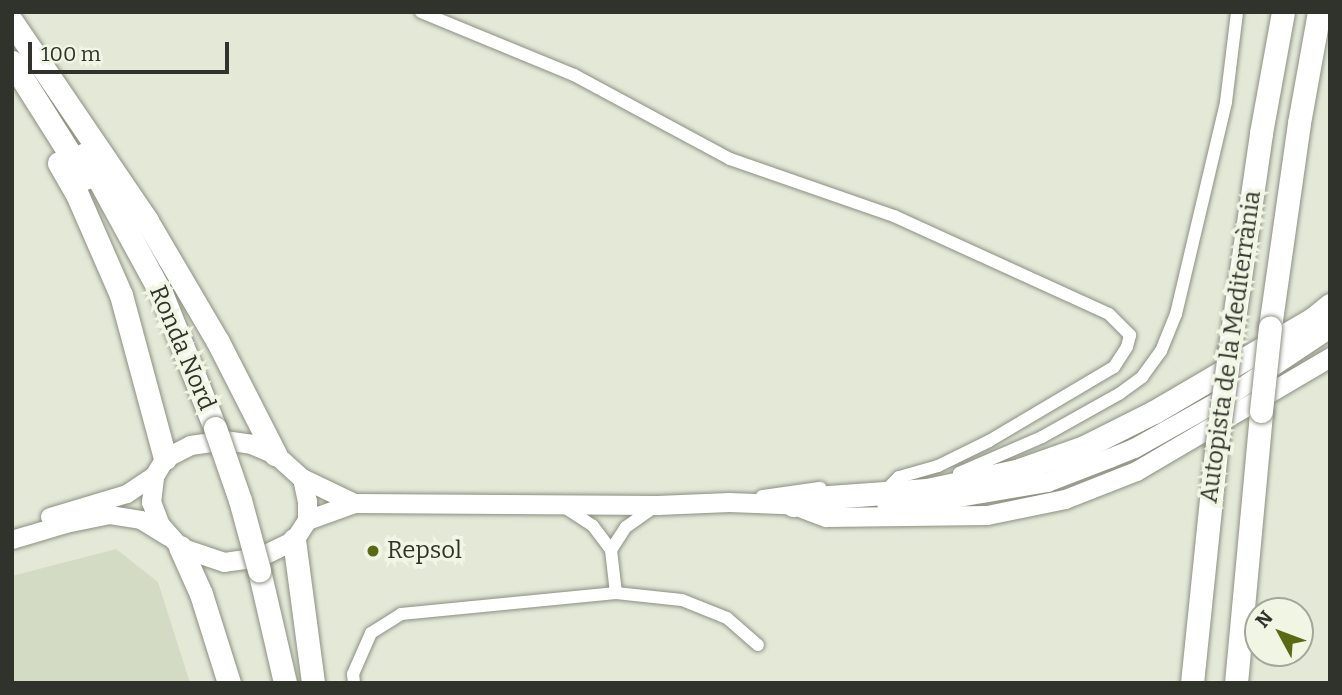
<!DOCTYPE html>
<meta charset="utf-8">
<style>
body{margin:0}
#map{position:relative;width:1342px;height:695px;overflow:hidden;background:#e3e8d7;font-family:Bitter,serif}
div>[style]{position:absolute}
.built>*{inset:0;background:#d4dbc4}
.roads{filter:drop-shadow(0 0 2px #8b9080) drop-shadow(0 0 2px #8b9080)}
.street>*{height:12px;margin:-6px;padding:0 6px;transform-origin:6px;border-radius:6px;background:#fff}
.secondary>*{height:18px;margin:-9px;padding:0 9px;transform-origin:9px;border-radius:9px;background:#fff}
.primary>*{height:19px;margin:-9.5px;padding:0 9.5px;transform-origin:9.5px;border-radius:9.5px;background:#fff}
.highway>*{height:23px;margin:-11.5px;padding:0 11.5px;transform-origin:11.5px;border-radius:11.5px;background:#fff}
.bridges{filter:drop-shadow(0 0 2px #8b9080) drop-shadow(0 0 2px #8b9080)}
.highway-bridge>*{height:23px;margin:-11.5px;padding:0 11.5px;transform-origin:11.5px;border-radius:11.5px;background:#fff}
.dots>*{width:19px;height:19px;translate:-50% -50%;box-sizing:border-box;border:4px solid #f0f5e4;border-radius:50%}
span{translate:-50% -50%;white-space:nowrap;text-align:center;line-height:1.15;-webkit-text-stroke:7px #f0f5e4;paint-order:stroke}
.street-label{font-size:24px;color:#30322c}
.poi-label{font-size:24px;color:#30322c}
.left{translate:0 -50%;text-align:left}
.frame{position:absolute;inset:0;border:14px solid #30322c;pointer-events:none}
.north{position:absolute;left:1244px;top:597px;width:70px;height:70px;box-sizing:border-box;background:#f0f5e4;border:2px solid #a3a79a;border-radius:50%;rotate:311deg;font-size:19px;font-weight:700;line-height:28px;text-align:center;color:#30322c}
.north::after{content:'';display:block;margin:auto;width:24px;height:32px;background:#596914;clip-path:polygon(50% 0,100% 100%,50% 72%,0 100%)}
.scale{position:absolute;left:28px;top:42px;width:201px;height:32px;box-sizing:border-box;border:4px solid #30322c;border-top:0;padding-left:9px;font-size:21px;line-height:24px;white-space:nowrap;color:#30322c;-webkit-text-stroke:5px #f0f5e4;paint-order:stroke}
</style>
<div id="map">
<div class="built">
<div style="clip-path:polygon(116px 549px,158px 582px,190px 683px,12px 683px,12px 576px)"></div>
</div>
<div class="roads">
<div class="street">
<div style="left:421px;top:12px;width:165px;rotate:22.4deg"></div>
<div style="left:574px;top:75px;width:177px;rotate:28.3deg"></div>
<div style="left:730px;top:159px;width:174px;rotate:19.2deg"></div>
<div style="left:894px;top:216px;width:236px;rotate:24.5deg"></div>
<div style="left:1109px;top:314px;width:30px;rotate:45deg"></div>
<div style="left:1130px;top:335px;width:12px;rotate:104deg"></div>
<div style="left:1127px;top:347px;width:24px;rotate:123deg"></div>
<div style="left:1114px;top:367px;width:145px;rotate:149.4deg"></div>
<div style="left:989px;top:441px;width:57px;rotate:153.9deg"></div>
<div style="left:938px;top:466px;width:41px;rotate:164.2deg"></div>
<div style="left:899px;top:477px;width:13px;rotate:135deg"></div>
<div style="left:959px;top:473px;width:90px;rotate:-23.4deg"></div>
<div style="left:1042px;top:437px;width:88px;rotate:-29.2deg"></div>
<div style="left:1119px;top:394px;width:29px;rotate:-36deg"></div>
<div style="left:1142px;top:377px;width:32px;rotate:-54deg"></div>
<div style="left:1161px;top:351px;width:40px;rotate:-68deg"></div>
<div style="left:1176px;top:314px;width:218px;rotate:-76.7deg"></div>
<div style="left:1226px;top:102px;width:91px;rotate:-83deg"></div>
<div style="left:762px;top:496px;width:59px;rotate:-7.9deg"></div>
<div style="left:561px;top:505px;width:38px;rotate:33deg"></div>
<div style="left:593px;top:526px;width:30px;rotate:53deg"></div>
<div style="left:611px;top:550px;width:43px;rotate:83.4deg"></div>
<div style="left:611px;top:550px;width:27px;rotate:-57deg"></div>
<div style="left:626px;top:527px;width:38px;rotate:-35deg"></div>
<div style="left:354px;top:683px;width:9px;rotate:-96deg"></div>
<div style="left:353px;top:674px;width:45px;rotate:-66.3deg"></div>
<div style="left:371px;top:633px;width:36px;rotate:-32deg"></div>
<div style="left:401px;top:614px;width:216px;rotate:-5.6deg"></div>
<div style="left:616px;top:593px;width:66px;rotate:6.1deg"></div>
<div style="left:682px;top:600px;width:48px;rotate:21.8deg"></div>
<div style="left:727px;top:618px;width:41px;rotate:41.1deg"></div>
</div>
<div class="secondary">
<div style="left:50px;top:517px;width:80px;rotate:-16.6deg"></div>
<div style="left:127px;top:494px;width:32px;rotate:-34deg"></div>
<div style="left:12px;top:540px;width:56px;rotate:-16.5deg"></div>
<div style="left:66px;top:524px;width:45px;rotate:-11.6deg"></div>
<div style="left:110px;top:515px;width:31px;rotate:9deg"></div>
<div style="left:141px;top:520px;width:32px;rotate:32deg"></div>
</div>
<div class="primary">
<div style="left:302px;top:478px;width:24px;rotate:78deg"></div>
<div style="left:307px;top:501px;width:19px;rotate:90deg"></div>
<div style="left:307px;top:520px;width:24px;rotate:123deg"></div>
<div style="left:294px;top:540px;width:39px;rotate:154deg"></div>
<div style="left:259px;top:557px;width:35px;rotate:172deg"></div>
<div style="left:224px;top:562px;width:46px;rotate:-161.2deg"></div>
<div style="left:180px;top:547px;width:30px;rotate:-132deg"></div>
<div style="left:160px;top:525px;width:25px;rotate:-111deg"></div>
<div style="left:151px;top:502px;width:26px;rotate:-83deg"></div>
<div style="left:154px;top:476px;width:21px;rotate:-59deg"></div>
<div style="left:165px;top:458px;width:28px;rotate:-27deg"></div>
<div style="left:190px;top:445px;width:34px;rotate:-8deg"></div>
<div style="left:224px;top:440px;width:27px;rotate:8deg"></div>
<div style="left:251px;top:444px;width:26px;rotate:23deg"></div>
<div style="left:275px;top:454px;width:36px;rotate:42deg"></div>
<div style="left:302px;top:478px;width:58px;rotate:25.7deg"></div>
<div style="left:354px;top:503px;width:303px;rotate:0.4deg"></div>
<div style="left:657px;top:505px;width:72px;rotate:-2.4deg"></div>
<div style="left:729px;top:502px;width:78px;rotate:2.2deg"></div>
<div style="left:886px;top:503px;width:43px;rotate:-1.3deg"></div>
<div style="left:929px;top:502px;width:120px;rotate:-9.6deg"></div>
<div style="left:1047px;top:482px;width:66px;rotate:-21.2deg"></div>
<div style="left:1109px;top:458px;width:27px;rotate:-22deg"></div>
<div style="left:1134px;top:448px;width:112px;rotate:-29.3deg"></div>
<div style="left:1232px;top:393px;width:118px;rotate:-33.6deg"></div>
<div style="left:794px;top:505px;width:34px;rotate:21deg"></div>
<div style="left:826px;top:517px;width:161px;rotate:-0.7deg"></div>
<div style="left:987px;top:515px;width:80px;rotate:-11.6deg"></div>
<div style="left:1065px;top:499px;width:76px;rotate:-21.5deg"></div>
<div style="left:1136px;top:471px;width:225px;rotate:-30.4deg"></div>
<div style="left:307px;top:520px;width:50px;rotate:-19.9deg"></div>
</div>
<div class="highway">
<div style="left:12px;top:22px;width:240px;rotate:55.8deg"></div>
<div style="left:147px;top:221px;width:140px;rotate:59.6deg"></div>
<div style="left:218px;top:342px;width:126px;rotate:63deg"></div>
<div style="left:12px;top:62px;width:137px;rotate:57.8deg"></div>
<div style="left:85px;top:154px;width:161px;rotate:61.4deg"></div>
<div style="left:162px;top:295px;width:143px;rotate:68.3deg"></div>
<div style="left:59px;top:163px;width:34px;rotate:60deg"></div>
<div style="left:76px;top:192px;width:112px;rotate:66.4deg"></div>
<div style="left:121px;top:295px;width:169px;rotate:74.9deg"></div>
<div style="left:1270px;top:327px;width:206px;rotate:-81.9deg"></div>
<div style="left:1299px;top:123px;width:113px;rotate:-79.8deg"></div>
<div style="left:1229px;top:353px;width:222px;rotate:-81.7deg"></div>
<div style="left:1261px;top:133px;width:123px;rotate:-79.7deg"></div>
<div style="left:793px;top:505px;width:23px;rotate:-18deg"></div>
<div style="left:815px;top:498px;width:112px;rotate:-4.1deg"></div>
<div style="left:927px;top:490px;width:91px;rotate:-12.1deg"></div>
<div style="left:1016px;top:471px;width:72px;rotate:-19.4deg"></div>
<div style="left:1084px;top:447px;width:78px;rotate:-26.6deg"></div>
<div style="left:1154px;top:412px;width:186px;rotate:-30.4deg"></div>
<div style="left:1314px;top:318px;width:21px;rotate:-39deg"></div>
<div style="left:294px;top:540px;width:144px;rotate:82.4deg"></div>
<div style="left:180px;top:547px;width:51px;rotate:65.9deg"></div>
<div style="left:201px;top:594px;width:93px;rotate:72.5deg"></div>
<div style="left:259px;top:570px;width:116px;rotate:77deg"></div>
<div style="left:1192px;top:683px;width:241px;rotate:-84.1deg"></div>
<div style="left:1236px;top:683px;width:273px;rotate:-84.7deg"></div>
</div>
</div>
<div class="bridges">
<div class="highway-bridge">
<div style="left:1261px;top:411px;width:84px;rotate:-83.9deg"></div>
<div style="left:215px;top:428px;width:76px;rotate:70.9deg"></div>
<div style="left:240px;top:500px;width:73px;rotate:74.8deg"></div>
<div style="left:1217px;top:443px;width:91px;rotate:-82.4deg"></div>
</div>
</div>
<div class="dots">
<div style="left:373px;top:551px;background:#596914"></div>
</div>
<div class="street-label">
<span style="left:1231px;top:347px;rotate:-82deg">Autopista de la Mediterrània</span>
<span style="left:182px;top:348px;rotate:67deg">Ronda Nord</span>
</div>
<div class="poi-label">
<span class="left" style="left:387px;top:551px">Repsol</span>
</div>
<div class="frame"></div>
<div class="north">N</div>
<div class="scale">100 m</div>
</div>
